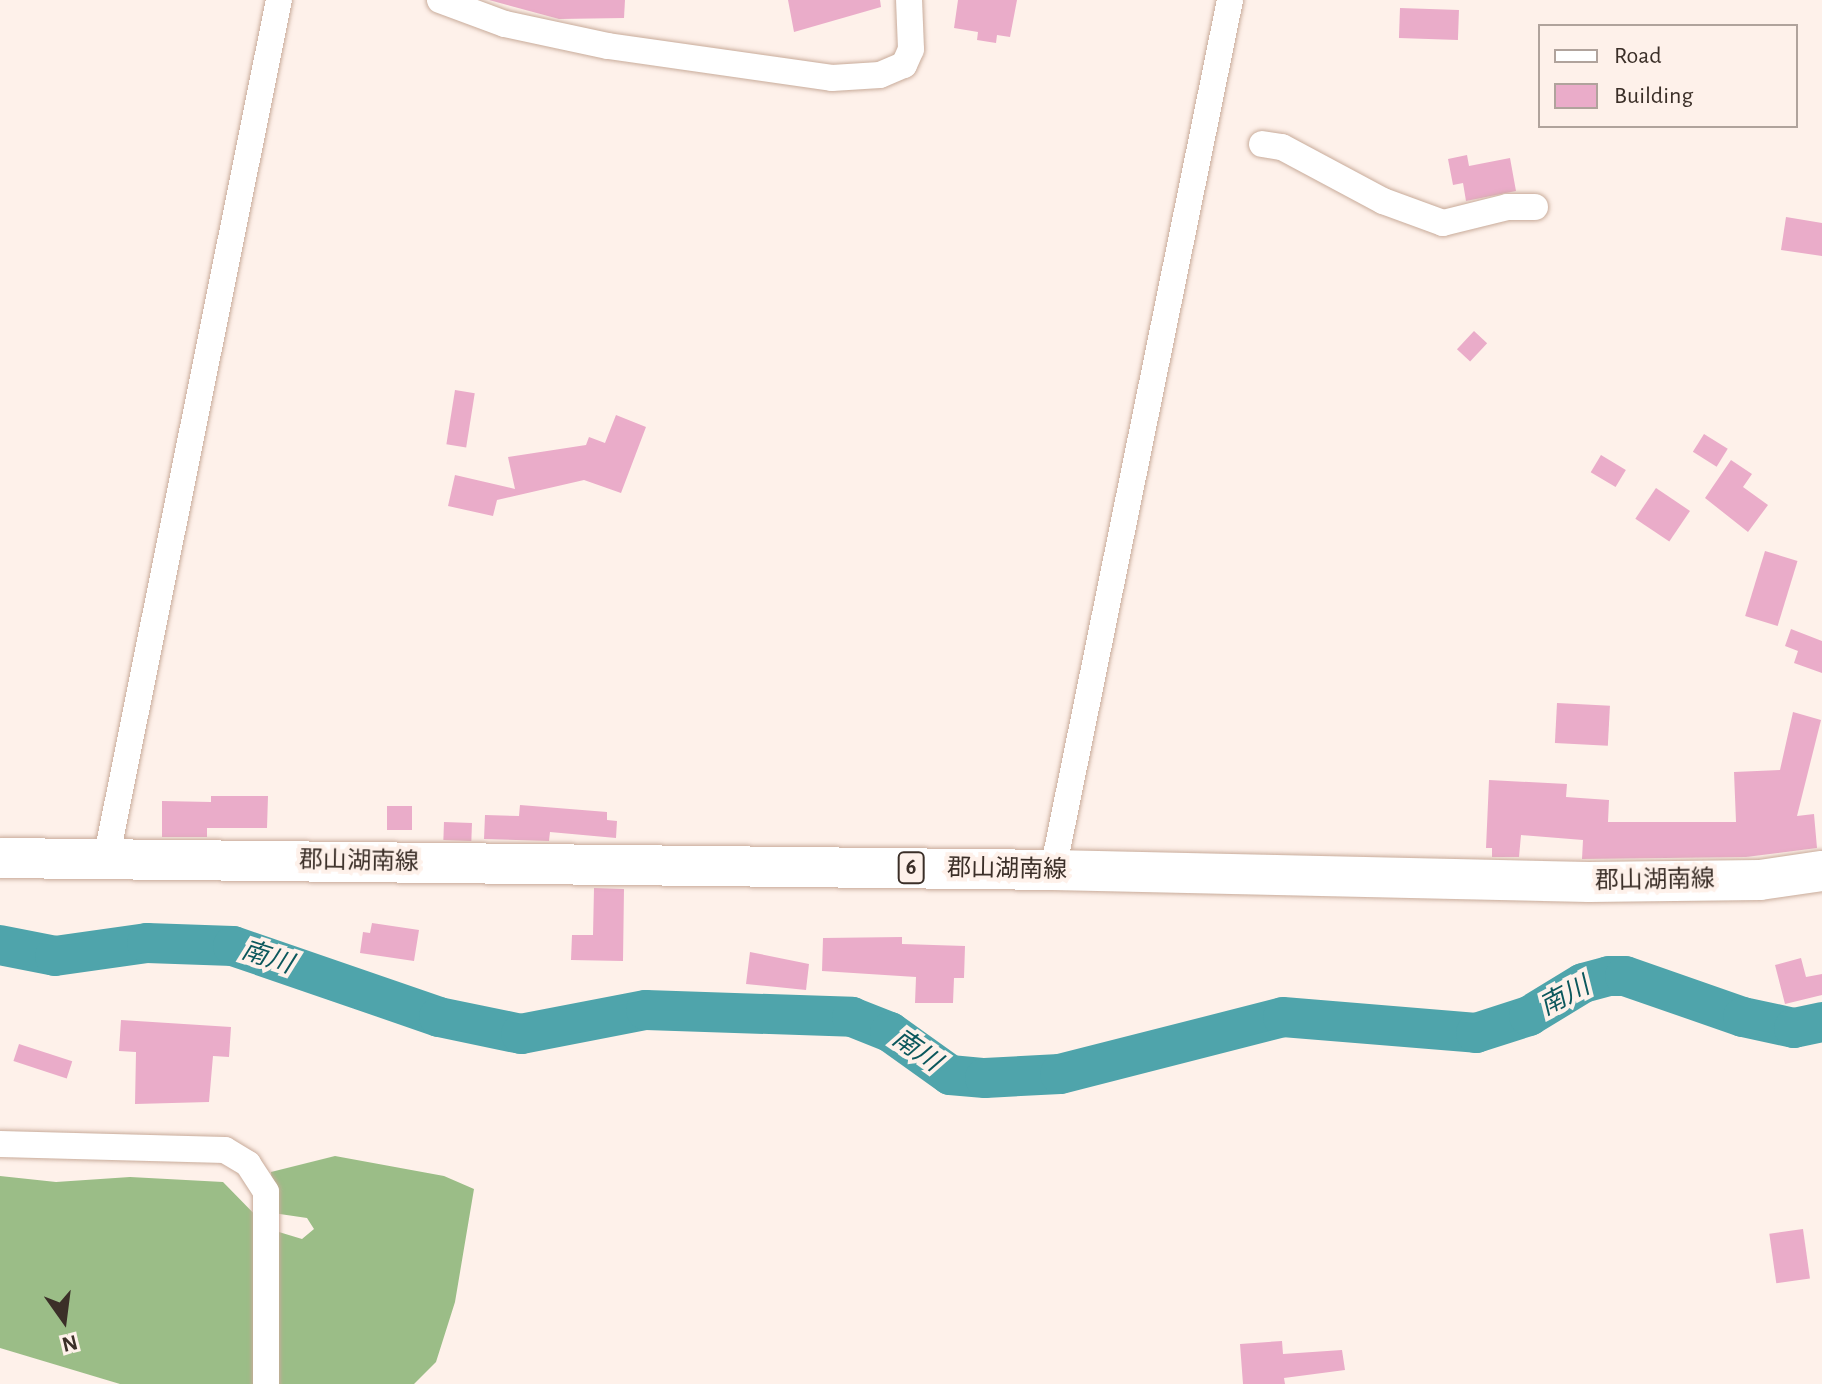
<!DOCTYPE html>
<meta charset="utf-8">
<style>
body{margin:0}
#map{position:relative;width:1822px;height:1384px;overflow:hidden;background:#fef1ea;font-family:"Alegreya Sans","Noto Sans JP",sans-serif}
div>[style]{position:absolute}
.forest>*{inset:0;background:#9bbd87}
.river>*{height:40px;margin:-20px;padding:0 20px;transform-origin:20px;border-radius:20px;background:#4fa4ab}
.building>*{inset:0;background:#eaacc9;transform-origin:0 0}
.roads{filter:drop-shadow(0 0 2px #c8ab9a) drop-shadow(0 0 2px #c8ab9a)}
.street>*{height:26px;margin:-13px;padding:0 13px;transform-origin:13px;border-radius:13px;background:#fff}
.primary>*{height:40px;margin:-20px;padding:0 20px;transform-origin:20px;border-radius:20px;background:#fff}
span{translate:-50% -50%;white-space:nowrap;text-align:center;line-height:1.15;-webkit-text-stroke:8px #fef1ea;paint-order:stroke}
.shield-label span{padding:2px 6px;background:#fef1ea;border:2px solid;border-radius:6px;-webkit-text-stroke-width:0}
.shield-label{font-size:22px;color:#3b2f28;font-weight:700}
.street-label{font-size:24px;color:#3b2f28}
.water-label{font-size:26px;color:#0b575c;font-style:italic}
.legend{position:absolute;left:1538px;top:24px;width:260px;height:104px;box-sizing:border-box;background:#fef1ea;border:2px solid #b0a39c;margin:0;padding:10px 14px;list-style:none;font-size:24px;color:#3b2f28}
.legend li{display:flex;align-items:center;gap:16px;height:40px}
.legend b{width:40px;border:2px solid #b0a39c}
.north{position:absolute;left:24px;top:1280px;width:80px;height:80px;-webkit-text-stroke:6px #fef1ea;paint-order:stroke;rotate:166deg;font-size:22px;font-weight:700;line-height:32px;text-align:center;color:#3b2f28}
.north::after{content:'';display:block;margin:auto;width:28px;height:36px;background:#3b2f28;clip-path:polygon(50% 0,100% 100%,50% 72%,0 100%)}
</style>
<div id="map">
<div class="forest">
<div style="clip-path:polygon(335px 1156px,444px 1176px,474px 1189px,455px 1302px,436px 1362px,414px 1384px,120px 1384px,0 1348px,0 1176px,56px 1182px,130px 1177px,223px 1182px,269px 1229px,302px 1239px,314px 1229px,307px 1218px,273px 1213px,271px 1172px)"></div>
</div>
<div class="river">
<div style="left:0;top:945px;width:56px;rotate:11.3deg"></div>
<div style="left:55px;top:956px;width:93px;rotate:-8deg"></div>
<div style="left:147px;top:943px;width:86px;rotate:2deg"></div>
<div style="left:233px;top:946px;width:218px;rotate:19deg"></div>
<div style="left:439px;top:1017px;width:84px;rotate:11.7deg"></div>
<div style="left:521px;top:1034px;width:127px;rotate:-10.9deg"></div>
<div style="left:646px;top:1010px;width:206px;rotate:1.9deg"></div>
<div style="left:852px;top:1017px;width:41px;rotate:21.5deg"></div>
<div style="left:890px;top:1032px;width:74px;rotate:35.6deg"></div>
<div style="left:950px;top:1075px;width:35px;rotate:5deg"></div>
<div style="left:985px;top:1078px;width:75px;rotate:-3.1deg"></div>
<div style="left:1060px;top:1074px;width:230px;rotate:-14.3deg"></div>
<div style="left:1283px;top:1017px;width:194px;rotate:4.7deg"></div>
<div style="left:1476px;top:1033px;width:56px;rotate:-17.8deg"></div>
<div style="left:1529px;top:1016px;width:63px;rotate:-31.4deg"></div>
<div style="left:1583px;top:983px;width:27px;rotate:-15deg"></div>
<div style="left:1609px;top:976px;width:16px"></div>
<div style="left:1625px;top:976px;width:125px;rotate:19.2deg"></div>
<div style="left:1743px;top:1017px;width:52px;rotate:12.2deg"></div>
<div style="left:1794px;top:1028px;width:29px;rotate:-12deg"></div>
</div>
<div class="building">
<div style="clip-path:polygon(489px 0,625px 0,624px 18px,559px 19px)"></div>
<div style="clip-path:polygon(788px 0,880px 0,881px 7px,794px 32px)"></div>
<div style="clip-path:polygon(958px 0,1017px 0,1010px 37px,997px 35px,996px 43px,977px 40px,978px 32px,954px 28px)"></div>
<div style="left:1400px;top:8px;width:59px;height:30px;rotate:2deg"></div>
<div style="clip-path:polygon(1467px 155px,1469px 166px,1510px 158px,1516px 191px,1466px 201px,1463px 183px,1453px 185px,1448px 159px)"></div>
<div style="clip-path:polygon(1786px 217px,1822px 223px,1822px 256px,1781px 250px)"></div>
<div style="left:1474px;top:331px;width:18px;height:25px;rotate:43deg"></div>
<div style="left:455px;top:390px;width:20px;height:55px;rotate:9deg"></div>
<div style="clip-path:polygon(616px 415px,646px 427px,621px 493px,584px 480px,497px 500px,493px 516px,448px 506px,455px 475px,515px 489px,508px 457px,586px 445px,589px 437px,605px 443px)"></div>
<div style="left:1704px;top:434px;width:28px;height:21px;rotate:32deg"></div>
<div style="left:1601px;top:455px;width:29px;height:20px;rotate:31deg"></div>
<div style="clip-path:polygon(1731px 460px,1752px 474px,1743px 487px,1768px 505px,1748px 532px,1705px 498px)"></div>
<div style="left:1656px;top:488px;width:41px;height:37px;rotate:34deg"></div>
<div style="left:1765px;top:551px;width:34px;height:68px;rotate:17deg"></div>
<div style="clip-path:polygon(1791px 629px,1822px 641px,1822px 673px,1794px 663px,1798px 651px,1785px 646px)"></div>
<div style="left:1557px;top:703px;width:53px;height:40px;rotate:3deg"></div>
<div style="clip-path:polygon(1793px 712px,1821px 720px,1797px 816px,1814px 814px,1817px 848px,1746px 857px,1582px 859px,1583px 840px,1521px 835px,1519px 857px,1492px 857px,1492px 848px,1486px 848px,1489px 780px,1567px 784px,1566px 797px,1609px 800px,1608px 822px,1736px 822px,1734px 772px,1780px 770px)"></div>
<div style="clip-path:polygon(211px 796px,268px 796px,267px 828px,207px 828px,207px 837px,162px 837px,162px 801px,211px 802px)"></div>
<div style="clip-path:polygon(520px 805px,607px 812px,607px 820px,617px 821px,616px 838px,550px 832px,549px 841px,484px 839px,485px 815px,519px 816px)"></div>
<div style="left:387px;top:806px;width:25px;height:24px"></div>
<div style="left:444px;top:822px;width:28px;height:18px;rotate:2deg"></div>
<div style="clip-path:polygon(594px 888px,624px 889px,623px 961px,571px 960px,572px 935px,593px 935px)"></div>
<div style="clip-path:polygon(372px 923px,419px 930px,414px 961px,360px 953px,363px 932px,370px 933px)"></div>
<div style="clip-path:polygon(902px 937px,902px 944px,965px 946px,964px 978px,954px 978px,953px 1003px,915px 1003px,916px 977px,822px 971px,823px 938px)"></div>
<div style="clip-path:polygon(750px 952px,809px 964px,806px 990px,746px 984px)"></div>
<div style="clip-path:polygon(1801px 958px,1806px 977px,1822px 974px,1822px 995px,1785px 1004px,1775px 965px)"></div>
<div style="clip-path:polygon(121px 1020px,231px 1027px,229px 1057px,213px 1056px,209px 1102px,135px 1104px,136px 1052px,119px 1051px)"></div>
<div style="left:19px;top:1044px;width:56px;height:18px;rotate:18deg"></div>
<div style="left:1803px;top:1229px;width:50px;height:34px;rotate:82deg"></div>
<div style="clip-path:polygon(1282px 1341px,1283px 1354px,1342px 1350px,1345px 1370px,1284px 1378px,1285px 1384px,1243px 1384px,1240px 1344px)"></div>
</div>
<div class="roads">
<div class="street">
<div style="left:440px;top:0;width:69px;rotate:20.3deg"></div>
<div style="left:505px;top:24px;width:105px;rotate:12.1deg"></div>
<div style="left:608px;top:46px;width:226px;rotate:8.1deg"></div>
<div style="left:832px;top:78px;width:48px;rotate:-3.6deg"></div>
<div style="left:880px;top:75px;width:26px;rotate:-23deg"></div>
<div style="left:904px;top:65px;width:17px;rotate:-66deg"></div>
<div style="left:911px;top:49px;width:49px;rotate:-92.3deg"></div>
<div style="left:1262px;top:144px;width:20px;rotate:9deg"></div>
<div style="left:1282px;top:147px;width:115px;rotate:28.1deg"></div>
<div style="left:1383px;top:201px;width:64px;rotate:20.1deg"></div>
<div style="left:1443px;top:223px;width:66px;rotate:-14deg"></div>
<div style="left:1507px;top:207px;width:28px"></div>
<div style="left:106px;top:860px;width:877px;rotate:-78.63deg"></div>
<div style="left:1053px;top:870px;width:888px;rotate:-78.5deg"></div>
<div style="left:0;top:1144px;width:225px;rotate:1.5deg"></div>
<div style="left:225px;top:1150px;width:27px;rotate:31deg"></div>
<div style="left:248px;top:1164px;width:33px;rotate:57deg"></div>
<div style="left:266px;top:1192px;width:192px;rotate:90deg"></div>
</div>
<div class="primary">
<div style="left:0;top:858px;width:1053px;rotate:0.65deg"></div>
<div style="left:1053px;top:870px;width:536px;rotate:1.28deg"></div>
<div style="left:1589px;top:882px;width:171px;rotate:-0.7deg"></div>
<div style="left:1760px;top:880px;width:63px;rotate:-8.3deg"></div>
</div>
</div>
<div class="shield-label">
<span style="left:911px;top:868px">6</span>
</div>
<div class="street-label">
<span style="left:359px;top:862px;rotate:1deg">郡山湖南線</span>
<span style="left:1007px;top:870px;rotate:1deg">郡山湖南線</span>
<span style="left:1655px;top:881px;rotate:-1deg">郡山湖南線</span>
</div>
<div class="water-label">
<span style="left:267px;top:958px;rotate:18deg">南川</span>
<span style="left:1565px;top:997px;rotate:-28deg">南川</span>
<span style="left:916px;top:1051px;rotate:35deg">南川</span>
</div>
<ul class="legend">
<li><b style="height:10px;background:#fff"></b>Road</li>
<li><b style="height:22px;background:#eaacc9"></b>Building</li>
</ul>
<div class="north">N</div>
</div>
